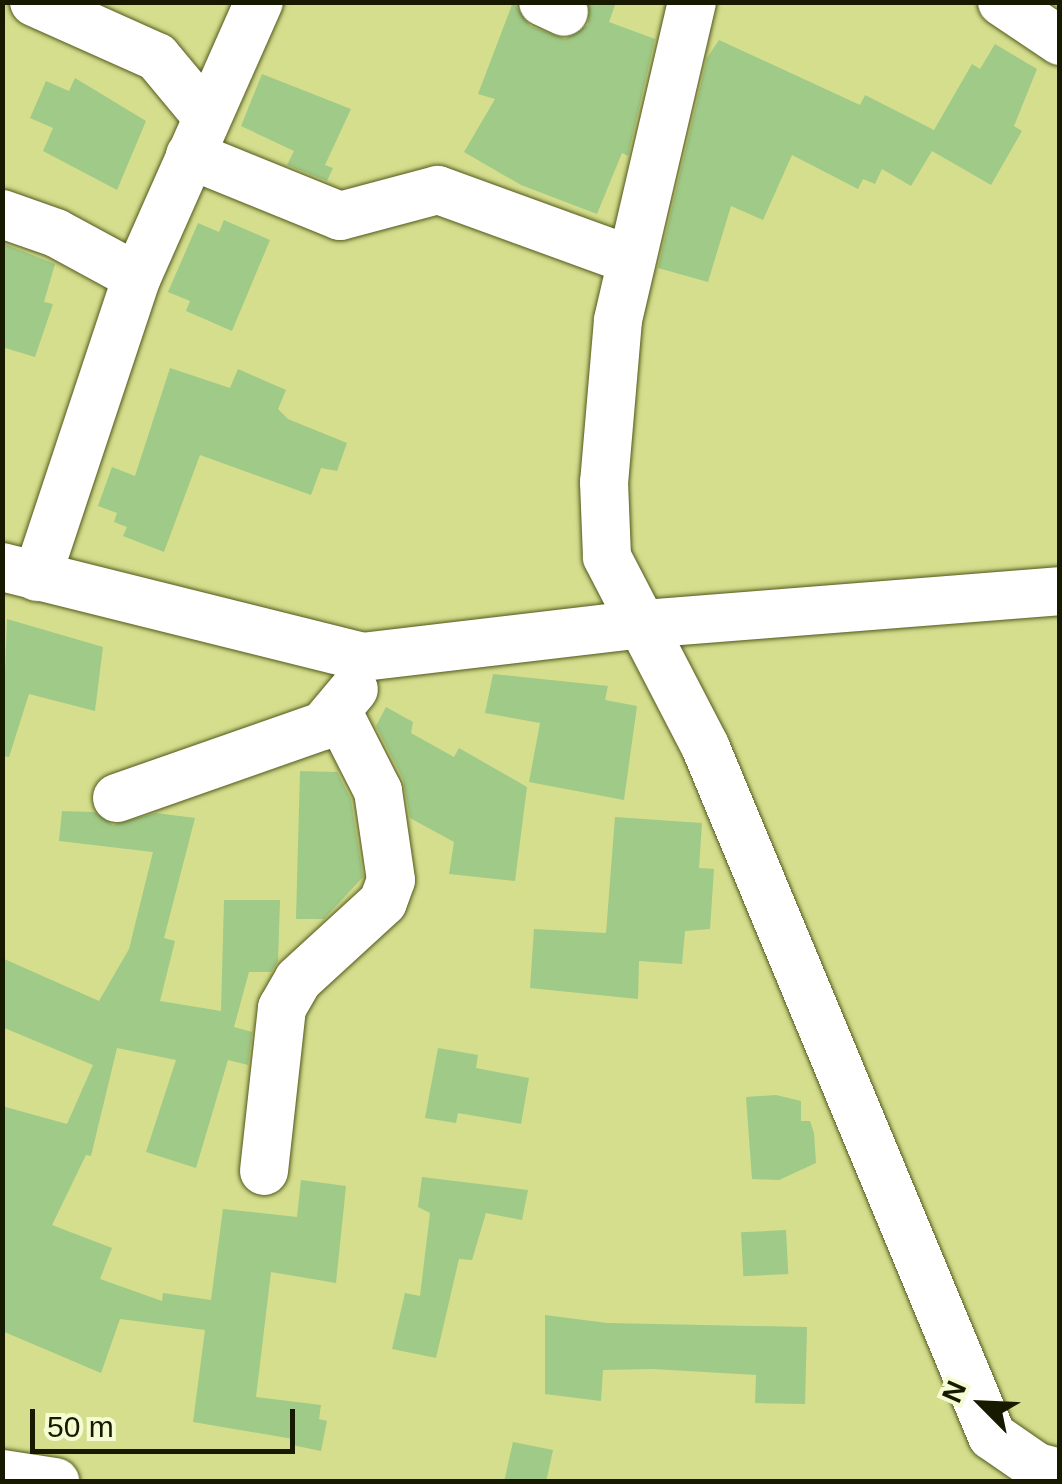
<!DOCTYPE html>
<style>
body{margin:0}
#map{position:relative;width:1062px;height:1484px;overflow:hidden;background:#d4de8d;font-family:Arial,sans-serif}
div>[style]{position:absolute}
.building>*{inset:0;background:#a0ca87;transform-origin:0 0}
.roads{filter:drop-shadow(0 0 2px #53581b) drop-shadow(0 0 2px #53581b)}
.minor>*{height:48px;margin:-24px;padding:0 24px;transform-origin:24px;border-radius:24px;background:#fff}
span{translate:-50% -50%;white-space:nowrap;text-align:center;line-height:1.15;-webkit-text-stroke:8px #f5fbd3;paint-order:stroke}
.frame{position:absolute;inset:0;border:5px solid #181a00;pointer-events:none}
.north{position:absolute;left:932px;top:1354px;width:100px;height:100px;-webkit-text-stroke:8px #f5fbd3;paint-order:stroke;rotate:294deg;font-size:28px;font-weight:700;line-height:40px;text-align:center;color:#181a00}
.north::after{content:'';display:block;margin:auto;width:35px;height:45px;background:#181a00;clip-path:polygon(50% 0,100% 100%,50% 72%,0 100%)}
.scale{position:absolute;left:30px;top:1409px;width:265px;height:45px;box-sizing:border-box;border:5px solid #181a00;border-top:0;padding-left:12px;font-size:30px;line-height:35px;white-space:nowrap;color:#181a00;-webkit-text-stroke:8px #f5fbd3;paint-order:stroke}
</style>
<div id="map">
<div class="building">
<div style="clip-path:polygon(513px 2px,530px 26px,565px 39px,588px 25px,589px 2px,616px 2px,609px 22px,655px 39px,628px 156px,622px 153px,597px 214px,521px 185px,464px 152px,495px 99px,478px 94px)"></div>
<div style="clip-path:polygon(719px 40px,860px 105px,865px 95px,934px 130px,972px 64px,980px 69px,995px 44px,1037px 69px,1014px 126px,1022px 131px,991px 185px,932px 151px,911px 186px,882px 169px,875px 184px,863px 179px,858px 189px,792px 155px,763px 220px,731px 206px,708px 282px,658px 268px,707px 58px)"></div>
<div style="clip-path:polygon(262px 74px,351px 109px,325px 165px,333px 168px,327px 181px,287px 165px,294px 151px,241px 126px)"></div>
<div style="clip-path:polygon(75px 78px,146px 121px,117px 190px,43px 151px,53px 128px,30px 118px,46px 81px,69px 91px)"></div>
<div style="clip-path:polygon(224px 220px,270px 240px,232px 331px,186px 311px,190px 301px,168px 292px,198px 223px,219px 232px)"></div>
<div style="clip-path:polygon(2px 243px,55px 264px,44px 302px,53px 304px,35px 357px,2px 347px)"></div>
<div style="clip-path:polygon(170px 368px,230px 388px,238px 369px,286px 390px,278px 409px,288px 419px,347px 443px,337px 471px,321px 468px,311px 495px,200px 455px,164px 552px,123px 536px,127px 527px,114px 522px,117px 513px,98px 506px,112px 467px,135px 476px)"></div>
<div style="clip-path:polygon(7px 619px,103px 647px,95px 711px,29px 694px,9px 757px,2px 756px)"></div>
<div style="clip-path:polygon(493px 674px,608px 686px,605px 700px,637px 706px,624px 800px,529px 782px,540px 723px,485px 713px)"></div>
<div style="clip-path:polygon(386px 707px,413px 722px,411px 733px,454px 757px,459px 748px,527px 787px,515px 881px,449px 874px,454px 842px,410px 818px,403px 779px,376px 726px)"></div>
<div style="clip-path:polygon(300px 771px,337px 772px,351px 799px,363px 877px,324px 919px,296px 919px)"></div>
<div style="clip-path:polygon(62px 811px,94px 812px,113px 825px,156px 813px,195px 818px,164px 938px,175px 941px,160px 1001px,221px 1011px,224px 900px,280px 900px,278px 961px,271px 972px,249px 972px,234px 1027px,252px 1032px,248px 1065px,228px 1060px,196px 1168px,146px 1152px,176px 1060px,117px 1048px,91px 1156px,86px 1155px,52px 1225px,112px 1248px,100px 1279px,162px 1301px,163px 1293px,211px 1300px,223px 1209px,297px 1217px,301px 1180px,346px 1186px,336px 1283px,271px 1272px,256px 1397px,321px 1405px,319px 1419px,327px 1421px,321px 1451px,292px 1445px,293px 1439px,193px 1422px,205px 1330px,120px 1319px,101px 1373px,2px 1331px,2px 1106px,67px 1124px,93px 1065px,2px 1027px,2px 958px,99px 1001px,129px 949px,153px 852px,59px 841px)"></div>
<div style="clip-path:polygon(615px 817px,702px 823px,699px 868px,714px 869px,710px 929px,685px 931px,682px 964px,639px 961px,638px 999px,530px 988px,534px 929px,606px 933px)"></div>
<div style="clip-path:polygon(438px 1048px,478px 1055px,476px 1068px,529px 1078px,521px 1124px,458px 1113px,456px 1123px,425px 1118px)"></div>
<div style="clip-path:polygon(776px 1095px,801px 1101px,801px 1121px,810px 1121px,814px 1133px,816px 1163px,779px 1180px,752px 1179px,746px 1097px)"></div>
<div style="clip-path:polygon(422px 1177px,528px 1190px,522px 1220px,486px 1213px,472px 1260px,459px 1259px,436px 1358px,392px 1349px,405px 1293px,420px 1296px,430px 1213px,418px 1207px)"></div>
<div style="left:786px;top:1230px;width:44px;height:45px;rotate:87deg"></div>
<div style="clip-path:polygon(545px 1315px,607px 1323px,807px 1327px,805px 1404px,755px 1403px,756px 1375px,653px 1369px,603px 1370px,601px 1401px,545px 1394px)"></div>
<div style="clip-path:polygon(513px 1442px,553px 1450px,546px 1482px,504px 1482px)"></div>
</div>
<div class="roads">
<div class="minor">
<div style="left:34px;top:2px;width:135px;rotate:24.1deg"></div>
<div style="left:157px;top:57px;width:78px;rotate:50.2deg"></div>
<div style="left:543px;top:2px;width:23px;rotate:25deg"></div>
<div style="left:692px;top:2px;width:326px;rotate:103.1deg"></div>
<div style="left:618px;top:320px;width:163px;rotate:94.9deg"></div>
<div style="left:604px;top:482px;width:75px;rotate:87.7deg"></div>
<div style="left:607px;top:557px;width:213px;rotate:62.6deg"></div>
<div style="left:705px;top:746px;width:747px;rotate:67.42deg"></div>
<div style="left:992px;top:1436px;width:55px;rotate:34.6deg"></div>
<div style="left:1037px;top:1467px;width:24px;rotate:15deg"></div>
<div style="left:1002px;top:2px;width:70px;rotate:33.9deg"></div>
<div style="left:190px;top:155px;width:162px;rotate:22.1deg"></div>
<div style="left:340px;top:216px;width:101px;rotate:-14.9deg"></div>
<div style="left:438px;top:190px;width:202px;rotate:20deg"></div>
<div style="left:2px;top:214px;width:57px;rotate:19.4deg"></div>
<div style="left:56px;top:233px;width:92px;rotate:28.5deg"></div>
<div style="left:2px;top:567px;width:371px;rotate:14deg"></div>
<div style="left:362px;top:657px;width:283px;rotate:-6.7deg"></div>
<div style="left:643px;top:624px;width:418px;rotate:-4.5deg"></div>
<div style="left:37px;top:577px;width:316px;rotate:-71.6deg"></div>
<div style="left:137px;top:277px;width:301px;rotate:-66.1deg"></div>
<div style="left:117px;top:798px;width:218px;rotate:-19.3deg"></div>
<div style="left:323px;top:726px;width:48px;rotate:-50deg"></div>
<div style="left:264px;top:1171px;width:164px;rotate:-83.7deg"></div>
<div style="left:282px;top:1008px;width:32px;rotate:-60deg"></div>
<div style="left:298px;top:980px;width:115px;rotate:-42.5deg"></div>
<div style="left:383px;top:902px;width:23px;rotate:-70deg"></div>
<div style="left:391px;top:880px;width:90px;rotate:-98.3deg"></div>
<div style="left:378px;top:791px;width:86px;rotate:-116.9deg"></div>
<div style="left:2px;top:1474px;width:54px;rotate:8.6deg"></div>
</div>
</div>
<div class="frame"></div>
<div class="north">N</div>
<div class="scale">50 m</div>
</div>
